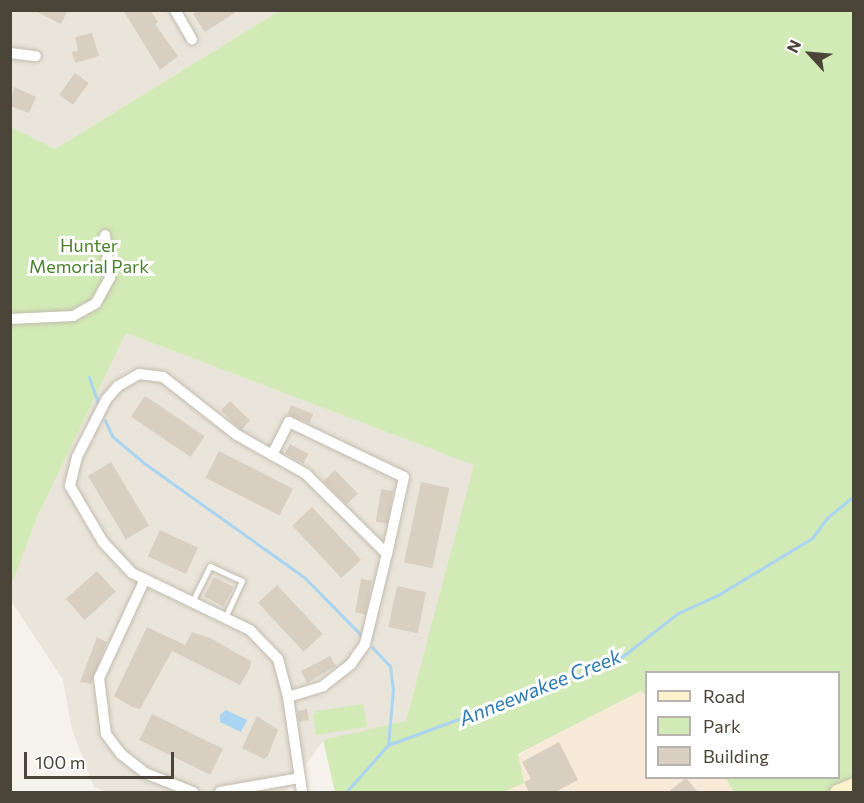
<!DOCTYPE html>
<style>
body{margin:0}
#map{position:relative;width:864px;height:803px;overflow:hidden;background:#f6f3ec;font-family:Commissioner,sans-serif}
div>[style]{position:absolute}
.residential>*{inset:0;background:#eae5da}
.commercial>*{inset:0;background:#f7ead8}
.green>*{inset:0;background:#d2eab5}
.water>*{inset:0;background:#a9d4f2}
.stream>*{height:3px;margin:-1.5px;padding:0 1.5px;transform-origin:1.5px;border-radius:1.5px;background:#a9d4f2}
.building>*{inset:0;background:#d8cfc1;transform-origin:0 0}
.roads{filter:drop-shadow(0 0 2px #c2bbae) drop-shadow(0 0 2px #c2bbae)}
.lane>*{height:5px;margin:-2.5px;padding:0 2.5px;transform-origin:2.5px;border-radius:2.5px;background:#fff}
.street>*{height:10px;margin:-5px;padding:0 5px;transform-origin:5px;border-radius:5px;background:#fff}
.secondary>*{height:15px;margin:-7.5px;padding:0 7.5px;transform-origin:7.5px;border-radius:7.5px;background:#fff3cd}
span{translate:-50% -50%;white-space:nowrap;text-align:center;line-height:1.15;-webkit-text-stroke:6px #fff;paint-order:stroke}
.park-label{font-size:18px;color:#4a7f2a}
.water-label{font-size:20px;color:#2e7ab2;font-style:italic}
.frame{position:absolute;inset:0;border:12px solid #4b4439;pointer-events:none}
.legend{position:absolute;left:645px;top:671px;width:195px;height:108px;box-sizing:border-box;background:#fff;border:2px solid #b7b4b0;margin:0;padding:8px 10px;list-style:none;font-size:18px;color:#4b4439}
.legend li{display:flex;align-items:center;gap:12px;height:30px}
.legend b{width:30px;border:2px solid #b7b4b0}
.north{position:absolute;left:780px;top:24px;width:60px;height:60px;-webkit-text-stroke:4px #fff;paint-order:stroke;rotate:296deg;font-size:16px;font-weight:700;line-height:24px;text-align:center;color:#4b4439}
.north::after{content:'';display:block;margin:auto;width:21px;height:27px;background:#4b4439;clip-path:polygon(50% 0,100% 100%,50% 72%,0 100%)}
.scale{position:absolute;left:24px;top:752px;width:150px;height:27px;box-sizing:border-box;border:3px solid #4b4439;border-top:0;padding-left:8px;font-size:18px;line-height:21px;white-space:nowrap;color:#4b4439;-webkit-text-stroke:4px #fff;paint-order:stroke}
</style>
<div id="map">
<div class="residential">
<div style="clip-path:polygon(10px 11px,279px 11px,55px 149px,11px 127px)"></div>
<div style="clip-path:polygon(126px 333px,475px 465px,406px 721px,323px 741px,286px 792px,106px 792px,94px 787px,72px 730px,63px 680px,11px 601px,10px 585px,38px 515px)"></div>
</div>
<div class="commercial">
<div style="clip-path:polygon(641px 691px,646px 696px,646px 778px,726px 778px,734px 792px,503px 792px,523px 783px,518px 755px)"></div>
</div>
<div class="green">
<div style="clip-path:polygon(279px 11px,853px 11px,853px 785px,837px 792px,734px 792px,726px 778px,838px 778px,838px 672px,646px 672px,646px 696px,641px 691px,518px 754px,524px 783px,503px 792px,335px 792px,323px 740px,406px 721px,474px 465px,126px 333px,38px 515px,11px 585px,11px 127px,55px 149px)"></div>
<div style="clip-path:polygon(363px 704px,367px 727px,316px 735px,313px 716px,316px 711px)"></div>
</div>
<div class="water">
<div style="clip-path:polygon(226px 710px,247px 720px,241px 732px,220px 722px,220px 715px)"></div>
</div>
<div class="stream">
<div style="left:89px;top:377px;width:31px;rotate:71deg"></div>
<div style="left:105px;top:420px;width:17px;rotate:66deg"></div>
<div style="left:112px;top:436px;width:42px;rotate:40.2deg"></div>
<div style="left:144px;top:463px;width:198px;rotate:35.5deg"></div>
<div style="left:305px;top:578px;width:78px;rotate:45.5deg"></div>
<div style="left:372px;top:647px;width:26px;rotate:47deg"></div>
<div style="left:390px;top:666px;width:23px;rotate:83deg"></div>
<div style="left:393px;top:689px;width:56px;rotate:95.1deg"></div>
<div style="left:346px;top:792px;width:63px;rotate:-48.2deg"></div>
<div style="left:388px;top:745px;width:245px;rotate:-20.3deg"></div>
<div style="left:618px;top:660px;width:76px;rotate:-38.1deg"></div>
<div style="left:678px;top:613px;width:44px;rotate:-24.2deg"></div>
<div style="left:718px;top:595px;width:110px;rotate:-31.2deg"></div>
<div style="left:812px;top:538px;width:26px;rotate:-53deg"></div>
<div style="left:828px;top:517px;width:33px;rotate:-39deg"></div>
</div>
<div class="building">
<div style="clip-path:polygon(33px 10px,68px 10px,61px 24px)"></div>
<div style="clip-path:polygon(123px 10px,150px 10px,158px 22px,155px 24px,178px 56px,160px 70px)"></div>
<div style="clip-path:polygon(199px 10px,239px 10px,205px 32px,193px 14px)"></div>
<div style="clip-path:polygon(92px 33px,99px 56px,75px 63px,72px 52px,78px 51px,75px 37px)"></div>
<div style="left:75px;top:73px;width:17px;height:27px;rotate:36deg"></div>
<div style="clip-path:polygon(14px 87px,36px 97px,29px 113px,10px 106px)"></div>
<div style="left:145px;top:396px;width:72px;height:25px;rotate:34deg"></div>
<div style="left:230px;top:401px;width:28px;height:13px;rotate:44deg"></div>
<div style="left:291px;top:405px;width:24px;height:10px;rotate:22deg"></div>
<div style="left:290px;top:444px;width:21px;height:11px;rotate:28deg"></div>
<div style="left:219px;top:451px;width:83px;height:30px;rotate:27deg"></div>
<div style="left:111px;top:462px;width:74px;height:27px;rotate:59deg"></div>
<div style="left:335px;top:470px;width:33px;height:16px;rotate:46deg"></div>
<div style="left:421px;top:482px;width:29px;height:82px;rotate:12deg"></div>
<div style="left:381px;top:489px;width:12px;height:33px;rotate:9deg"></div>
<div style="left:312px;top:507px;width:72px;height:27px;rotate:47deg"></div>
<div style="left:160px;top:530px;width:42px;height:29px;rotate:25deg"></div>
<div style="left:97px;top:571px;width:28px;height:42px;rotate:48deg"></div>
<div style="left:214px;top:577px;width:22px;height:22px;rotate:27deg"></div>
<div style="left:361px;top:579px;width:11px;height:34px;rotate:10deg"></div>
<div style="left:277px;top:585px;width:67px;height:26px;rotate:47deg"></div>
<div style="left:397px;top:586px;width:30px;height:42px;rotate:12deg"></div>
<div style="clip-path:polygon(147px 627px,185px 645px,192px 632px,210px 638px,251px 661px,250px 668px,240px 685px,172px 651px,140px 709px,132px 707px,114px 696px)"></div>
<div style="clip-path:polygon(97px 637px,107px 642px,105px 646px,91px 684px,80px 682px)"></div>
<div style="clip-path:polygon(330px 656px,336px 666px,307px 683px,301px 671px)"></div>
<div style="clip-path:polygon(307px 709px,309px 720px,299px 722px,298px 711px)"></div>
<div style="left:152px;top:714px;width:79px;height:29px;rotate:26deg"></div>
<div style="clip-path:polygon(257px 716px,278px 730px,268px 756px,264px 759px,242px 748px)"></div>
<div style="clip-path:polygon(559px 742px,578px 780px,555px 792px,529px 792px,524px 782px,531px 779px,522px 762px)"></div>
<div style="clip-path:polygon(686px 778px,698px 792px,668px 792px)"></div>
</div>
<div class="roads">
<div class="lane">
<div style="left:192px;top:602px;width:40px;rotate:-63.4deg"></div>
<div style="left:210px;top:566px;width:35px;rotate:25deg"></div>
<div style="left:242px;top:581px;width:40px;rotate:115deg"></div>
</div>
<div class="street">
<div style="left:175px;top:10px;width:34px;rotate:60deg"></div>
<div style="left:10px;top:53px;width:26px;rotate:7deg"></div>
<div style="left:10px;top:319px;width:63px;rotate:-2.7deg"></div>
<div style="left:73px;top:316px;width:26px;rotate:-29deg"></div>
<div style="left:96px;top:303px;width:29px;rotate:-61deg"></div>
<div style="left:110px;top:278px;width:43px;rotate:-96.6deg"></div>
<div style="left:272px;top:455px;width:37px;rotate:-63deg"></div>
<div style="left:289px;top:422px;width:127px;rotate:25.6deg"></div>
<div style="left:404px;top:477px;width:79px;rotate:102.4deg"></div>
<div style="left:145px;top:579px;width:109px;rotate:114.9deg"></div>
<div style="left:99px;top:678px;width:56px;rotate:82.9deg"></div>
<div style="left:106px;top:734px;width:25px;rotate:53deg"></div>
<div style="left:121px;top:754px;width:31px;rotate:38deg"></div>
<div style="left:145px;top:773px;width:52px;rotate:21.6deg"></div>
<div style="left:288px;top:697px;width:37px;rotate:-17deg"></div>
<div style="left:323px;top:686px;width:36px;rotate:-38deg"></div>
<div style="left:351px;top:664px;width:24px;rotate:-55deg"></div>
<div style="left:365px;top:644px;width:93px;rotate:-76.3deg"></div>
<div style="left:387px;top:554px;width:114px;rotate:-135.4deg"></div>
<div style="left:306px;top:474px;width:79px;rotate:-150.5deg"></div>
<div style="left:237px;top:435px;width:94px;rotate:-141.9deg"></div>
<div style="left:163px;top:377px;width:24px;rotate:-173deg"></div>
<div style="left:139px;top:374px;width:24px;rotate:150deg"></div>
<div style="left:118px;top:386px;width:18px;rotate:131deg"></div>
<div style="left:106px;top:400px;width:64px;rotate:117deg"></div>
<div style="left:77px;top:457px;width:30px;rotate:104deg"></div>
<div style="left:70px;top:486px;width:65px;rotate:59.5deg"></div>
<div style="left:103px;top:542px;width:42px;rotate:46.9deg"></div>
<div style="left:132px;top:573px;width:131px;rotate:25.8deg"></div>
<div style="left:250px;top:630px;width:40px;rotate:46deg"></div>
<div style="left:278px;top:659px;width:39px;rotate:75deg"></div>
<div style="left:288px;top:697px;width:96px;rotate:81.6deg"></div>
<div style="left:220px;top:792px;width:80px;rotate:-10deg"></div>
</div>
<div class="secondary">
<div style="left:837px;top:792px;width:18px;rotate:-22deg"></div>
</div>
</div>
<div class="park-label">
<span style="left:89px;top:256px">Hunter<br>Memorial Park</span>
</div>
<div class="water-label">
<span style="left:540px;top:687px;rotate:-22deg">Anneewakee Creek</span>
</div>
<div class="frame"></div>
<ul class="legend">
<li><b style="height:8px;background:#fff3cd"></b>Road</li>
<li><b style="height:16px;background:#d2eab5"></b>Park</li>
<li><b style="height:16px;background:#d8cfc1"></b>Building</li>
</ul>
<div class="north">N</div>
<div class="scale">100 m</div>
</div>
